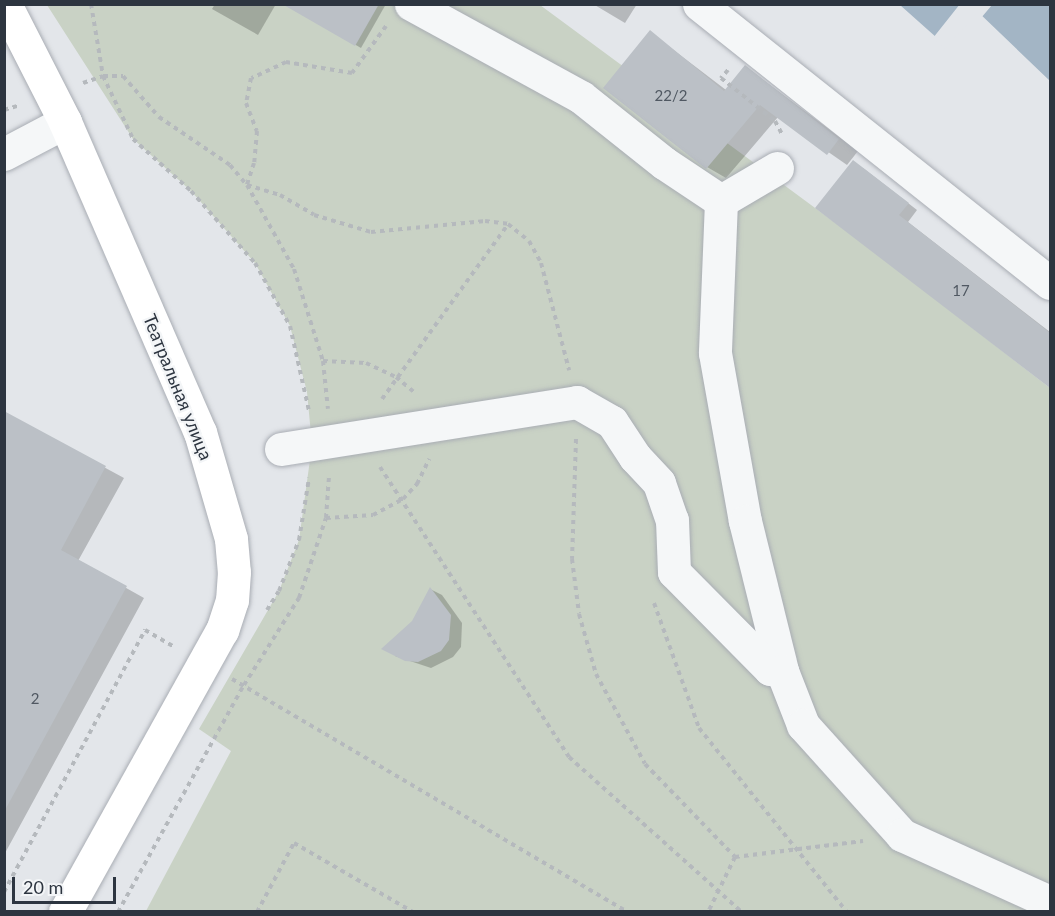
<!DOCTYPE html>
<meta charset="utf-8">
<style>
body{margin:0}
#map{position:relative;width:1055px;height:916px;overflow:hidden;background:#e3e6ea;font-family:Lato,sans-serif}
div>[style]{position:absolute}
.green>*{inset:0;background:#c9d2c5}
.water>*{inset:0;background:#a3b5c5}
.pier>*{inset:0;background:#e3e6ea}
.shadow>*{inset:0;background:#0003}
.building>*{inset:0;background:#bbc0c6}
.path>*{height:4px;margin-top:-2px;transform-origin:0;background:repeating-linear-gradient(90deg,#b5b9bd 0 4.5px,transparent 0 9px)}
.roads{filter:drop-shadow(0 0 2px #a9adb4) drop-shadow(0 0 2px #a9adb4)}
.minor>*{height:33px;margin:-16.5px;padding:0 16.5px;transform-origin:16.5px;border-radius:16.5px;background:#f5f7f8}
.major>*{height:33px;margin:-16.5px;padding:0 16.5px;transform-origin:16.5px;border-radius:16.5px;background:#fff}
span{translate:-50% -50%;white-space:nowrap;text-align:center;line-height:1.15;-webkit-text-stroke:4.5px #f3f5f7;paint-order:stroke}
.number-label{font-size:15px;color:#505862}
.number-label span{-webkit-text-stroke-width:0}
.street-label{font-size:18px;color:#2d3540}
.frame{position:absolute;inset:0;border:6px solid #2d3540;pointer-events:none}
.scale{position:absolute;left:12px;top:877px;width:104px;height:27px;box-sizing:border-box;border:3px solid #2d3540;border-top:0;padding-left:8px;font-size:18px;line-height:21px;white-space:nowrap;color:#2d3540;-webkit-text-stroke:4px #f3f5f7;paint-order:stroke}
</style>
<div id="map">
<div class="green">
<div style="clip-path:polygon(47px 5px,540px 5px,872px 250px,1050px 388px,1050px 911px,146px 911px,231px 751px,199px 729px,279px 591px,299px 540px,312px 445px,307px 392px,290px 326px,255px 263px,191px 191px,133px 139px)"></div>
</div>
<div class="water">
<div style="clip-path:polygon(900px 5px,1050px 5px,1050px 81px,976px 10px,946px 46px)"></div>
</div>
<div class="pier">
<div style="clip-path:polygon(960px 4px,992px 5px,981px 18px,976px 14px,945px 49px,933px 38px)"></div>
</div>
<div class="shadow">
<div style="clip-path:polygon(215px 4px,276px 4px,258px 35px,212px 9px)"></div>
<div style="clip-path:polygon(285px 4px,386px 4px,361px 48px)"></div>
<div style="clip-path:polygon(593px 4px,637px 4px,625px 23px)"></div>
<div style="clip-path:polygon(650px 32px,726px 90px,746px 67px,858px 151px,847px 165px,778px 117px,726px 178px,707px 167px)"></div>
<div style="clip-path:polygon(863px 168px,917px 210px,908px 222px,1050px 332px,1050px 387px,817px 208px)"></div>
<div style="clip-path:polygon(4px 413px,124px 478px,78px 561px,144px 598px,4px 855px)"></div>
<div style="clip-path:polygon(430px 589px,442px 595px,462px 623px,461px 647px,453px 657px,431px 668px,395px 656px)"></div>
</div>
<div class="building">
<div style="clip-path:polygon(282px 4px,379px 4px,355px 46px)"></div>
<div style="clip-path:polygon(650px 30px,724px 91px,745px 65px,839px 139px,827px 155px,760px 105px,706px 169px,603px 88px)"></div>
<div style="clip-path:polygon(853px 160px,909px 203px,899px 215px,1050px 333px,1050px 388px,815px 208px)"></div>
<div style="clip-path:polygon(4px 411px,106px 466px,61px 550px,127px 586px,4px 812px)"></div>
<div style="clip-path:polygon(430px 587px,451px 615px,449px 640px,441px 651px,418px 662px,405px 661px,381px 649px,412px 621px)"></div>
</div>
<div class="path">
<div style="left:91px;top:4px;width:73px;rotate:80.5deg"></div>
<div style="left:103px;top:76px;width:20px"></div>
<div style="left:123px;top:76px;width:55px;rotate:48.7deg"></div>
<div style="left:159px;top:117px;width:86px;rotate:34.1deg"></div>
<div style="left:230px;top:165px;width:26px;rotate:50deg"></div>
<div style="left:247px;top:185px;width:96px;rotate:60.8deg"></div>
<div style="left:294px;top:269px;width:96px;rotate:72.5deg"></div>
<div style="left:323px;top:361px;width:48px;rotate:84.1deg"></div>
<div style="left:386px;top:26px;width:58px;rotate:125.9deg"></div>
<div style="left:352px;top:73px;width:67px;rotate:-170.5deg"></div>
<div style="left:286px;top:62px;width:38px;rotate:155deg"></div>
<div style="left:251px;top:78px;width:25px;rotate:101deg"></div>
<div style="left:246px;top:103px;width:30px;rotate:69deg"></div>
<div style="left:257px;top:131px;width:32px;rotate:95deg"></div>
<div style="left:254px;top:163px;width:23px;rotate:108deg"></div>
<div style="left:247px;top:185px;width:34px;rotate:17deg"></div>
<div style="left:280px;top:195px;width:39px;rotate:30deg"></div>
<div style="left:314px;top:215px;width:59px;rotate:16.6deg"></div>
<div style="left:371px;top:232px;width:115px;rotate:-5.5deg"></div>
<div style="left:485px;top:221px;width:23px;rotate:7deg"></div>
<div style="left:508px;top:224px;width:27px;rotate:39deg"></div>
<div style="left:529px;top:241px;width:25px;rotate:61deg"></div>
<div style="left:541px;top:263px;width:111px;rotate:75.3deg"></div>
<div style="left:728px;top:70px;width:11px;rotate:131deg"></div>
<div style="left:721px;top:78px;width:69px;rotate:38.5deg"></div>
<div style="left:775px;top:121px;width:15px;rotate:62deg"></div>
<div style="left:83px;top:83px;width:21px;rotate:-19deg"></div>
<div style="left:103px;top:76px;width:70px;rotate:64.5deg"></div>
<div style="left:133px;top:139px;width:78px;rotate:41.9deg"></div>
<div style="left:191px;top:191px;width:96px;rotate:48.4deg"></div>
<div style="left:255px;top:263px;width:72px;rotate:60.9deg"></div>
<div style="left:290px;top:326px;width:87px;rotate:77.4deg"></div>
<div style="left:4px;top:110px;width:14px;rotate:-17deg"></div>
<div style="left:323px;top:361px;width:43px;rotate:2.7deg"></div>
<div style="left:366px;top:363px;width:33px;rotate:25deg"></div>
<div style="left:396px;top:377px;width:25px;rotate:40deg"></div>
<div style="left:382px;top:399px;width:216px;rotate:-54.2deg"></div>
<div style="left:576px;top:439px;width:120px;rotate:91.9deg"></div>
<div style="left:572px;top:559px;width:55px;rotate:82.7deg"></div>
<div style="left:579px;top:614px;width:62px;rotate:74.2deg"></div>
<div style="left:596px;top:674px;width:102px;rotate:61.4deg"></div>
<div style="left:645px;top:764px;width:129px;rotate:45.9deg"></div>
<div style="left:735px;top:857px;width:61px;rotate:116.1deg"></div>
<div style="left:380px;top:467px;width:346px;rotate:56.9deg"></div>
<div style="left:569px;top:757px;width:232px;rotate:41.9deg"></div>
<div style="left:326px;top:518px;width:47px;rotate:-3.7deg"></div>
<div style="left:373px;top:515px;width:34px;rotate:-28deg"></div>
<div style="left:403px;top:499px;width:21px;rotate:-47deg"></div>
<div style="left:417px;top:484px;width:28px;rotate:-64deg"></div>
<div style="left:654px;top:603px;width:133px;rotate:70.2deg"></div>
<div style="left:699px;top:728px;width:236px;rotate:51.2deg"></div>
<div style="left:267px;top:610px;width:22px;rotate:-58deg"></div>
<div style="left:279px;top:591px;width:55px;rotate:-68.6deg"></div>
<div style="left:299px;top:540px;width:63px;rotate:-80.8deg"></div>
<div style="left:232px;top:679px;width:459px;rotate:30.5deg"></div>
<div style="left:735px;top:857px;width:129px;rotate:-7.1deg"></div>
<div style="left:4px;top:892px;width:298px;rotate:-61.7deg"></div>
<div style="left:145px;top:630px;width:34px;rotate:30deg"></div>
<div style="left:118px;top:912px;width:260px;rotate:-61deg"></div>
<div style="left:244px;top:685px;width:103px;rotate:-57.7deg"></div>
<div style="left:299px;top:598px;width:84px;rotate:-71.4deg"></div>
<div style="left:326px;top:518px;width:42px;rotate:-85.9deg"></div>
<div style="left:257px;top:912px;width:78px;rotate:-61.8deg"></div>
<div style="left:294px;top:843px;width:138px;rotate:30.1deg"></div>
</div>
<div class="roads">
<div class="minor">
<div style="left:411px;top:4px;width:194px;rotate:28.7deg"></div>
<div style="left:581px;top:97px;width:106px;rotate:38.5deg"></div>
<div style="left:664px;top:163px;width:69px;rotate:33.7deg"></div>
<div style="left:721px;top:201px;width:152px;rotate:92.3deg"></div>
<div style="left:715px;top:353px;width:171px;rotate:79.9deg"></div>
<div style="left:745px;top:521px;width:154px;rotate:76.1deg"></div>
<div style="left:699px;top:4px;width:448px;rotate:38.5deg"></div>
<div style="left:4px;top:154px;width:69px;rotate:-27.7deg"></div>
<div style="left:721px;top:201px;width:65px;rotate:-30.5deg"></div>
<div style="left:281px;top:449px;width:300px;rotate:-9deg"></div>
<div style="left:577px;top:402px;width:40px;rotate:29.7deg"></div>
<div style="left:612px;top:422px;width:42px;rotate:56.7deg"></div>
<div style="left:635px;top:457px;width:35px;rotate:47deg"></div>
<div style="left:659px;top:483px;width:39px;rotate:71deg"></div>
<div style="left:672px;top:520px;width:52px;rotate:87.8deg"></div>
<div style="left:674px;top:572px;width:136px;rotate:45.3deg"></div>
<div style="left:770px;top:669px;width:12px;rotate:9deg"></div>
<div style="left:782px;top:671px;width:58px;rotate:68.7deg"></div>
<div style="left:803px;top:725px;width:148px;rotate:48deg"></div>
<div style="left:902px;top:835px;width:162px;rotate:24.4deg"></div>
</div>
<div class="major">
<div style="left:5px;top:4px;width:132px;rotate:63deg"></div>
<div style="left:65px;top:122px;width:338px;rotate:66.5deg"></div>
<div style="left:200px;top:432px;width:111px;rotate:73.8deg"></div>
<div style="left:231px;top:539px;width:33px;rotate:85deg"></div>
<div style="left:234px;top:572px;width:28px;rotate:94deg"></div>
<div style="left:232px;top:600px;width:32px;rotate:108deg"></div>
<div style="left:222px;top:630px;width:323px;rotate:119.1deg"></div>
</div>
</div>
<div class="number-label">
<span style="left:671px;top:96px">22/2</span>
<span style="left:961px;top:291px">17</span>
<span style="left:35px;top:699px">2</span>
</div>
<div class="street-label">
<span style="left:178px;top:387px;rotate:68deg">Театральная улица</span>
</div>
<div class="frame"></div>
<div class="scale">20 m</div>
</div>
